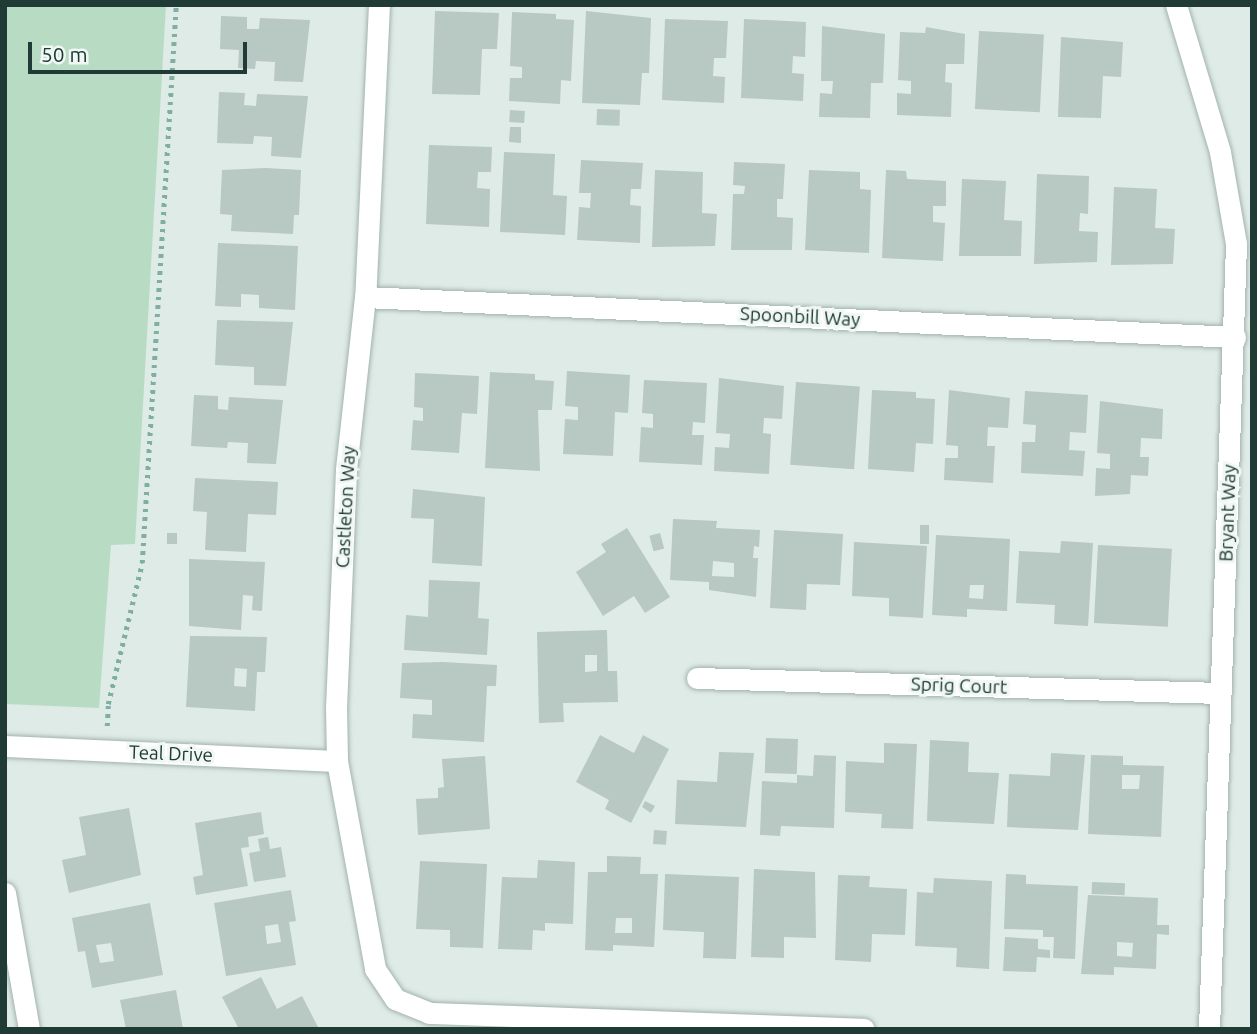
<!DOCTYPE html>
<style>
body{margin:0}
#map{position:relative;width:1257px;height:1034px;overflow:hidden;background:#dfebe6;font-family:Ubuntu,sans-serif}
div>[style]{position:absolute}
.green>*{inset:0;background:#b8dcc3}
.building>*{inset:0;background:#b8c8c2;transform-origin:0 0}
.path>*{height:4.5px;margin-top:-2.25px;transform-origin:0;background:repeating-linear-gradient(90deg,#80afa2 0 3.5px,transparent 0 8.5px)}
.roads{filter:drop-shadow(0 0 2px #a2b3ad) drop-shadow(0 0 2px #a2b3ad)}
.minor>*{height:21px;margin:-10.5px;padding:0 10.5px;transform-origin:10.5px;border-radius:10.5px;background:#fff}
span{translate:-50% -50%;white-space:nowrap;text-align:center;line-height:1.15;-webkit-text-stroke:6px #f0f7f4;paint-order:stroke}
.street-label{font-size:19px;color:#203b35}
.frame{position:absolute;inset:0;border:7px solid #203b35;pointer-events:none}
.scale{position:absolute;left:28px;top:42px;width:219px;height:32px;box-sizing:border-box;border:4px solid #203b35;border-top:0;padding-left:9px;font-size:21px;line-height:24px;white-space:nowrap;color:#203b35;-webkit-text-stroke:5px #f0f7f4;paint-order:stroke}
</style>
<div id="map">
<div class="green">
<div style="clip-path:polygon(5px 5px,166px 5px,135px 544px,111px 545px,99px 708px,5px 704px)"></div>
</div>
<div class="building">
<div style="clip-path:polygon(435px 11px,499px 13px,497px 49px,482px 49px,480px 95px,432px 94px)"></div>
<div style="clip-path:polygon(586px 11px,651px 18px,649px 73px,642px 73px,640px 105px,582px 103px)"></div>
<div style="clip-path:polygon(512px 12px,556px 14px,556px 19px,574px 20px,571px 81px,561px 80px,560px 104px,509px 101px,510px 78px,522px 78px,522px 67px,510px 66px)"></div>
<div style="clip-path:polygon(221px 16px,247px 17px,247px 29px,259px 29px,260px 18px,310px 20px,303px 82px,274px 81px,275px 62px,256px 61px,255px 69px,238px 68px,239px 50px,220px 49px)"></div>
<div style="clip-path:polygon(665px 19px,728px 21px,726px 58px,714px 58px,713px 76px,725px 77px,724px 103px,662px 100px)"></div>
<div style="clip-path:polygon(744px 19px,806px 22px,805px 57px,793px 56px,792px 73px,804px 74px,803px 101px,741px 98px)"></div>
<div style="clip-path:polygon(822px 26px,885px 34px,883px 83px,871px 83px,870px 118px,819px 117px,820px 93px,832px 94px,833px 81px,821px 81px)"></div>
<div style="clip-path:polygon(926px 27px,965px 34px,964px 64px,946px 64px,945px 82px,952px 83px,951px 117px,897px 115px,897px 93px,911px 94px,911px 81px,898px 80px,900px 32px,925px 33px)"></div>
<div style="left:979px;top:31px;width:65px;height:78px;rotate:3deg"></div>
<div style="clip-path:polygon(1061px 37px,1123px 42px,1121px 77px,1103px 76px,1101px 118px,1058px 117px)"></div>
<div style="clip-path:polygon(219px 92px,245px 93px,244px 105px,256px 106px,257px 94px,308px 96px,301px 158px,271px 156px,272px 137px,254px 136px,253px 144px,217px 143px)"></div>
<div style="left:597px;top:109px;width:23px;height:16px;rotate:2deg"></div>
<div style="left:510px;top:110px;width:15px;height:12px;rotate:4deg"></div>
<div style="clip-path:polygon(510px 127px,521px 127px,521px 143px,509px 142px)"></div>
<div style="clip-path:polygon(429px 145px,492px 147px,491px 172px,478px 172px,477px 188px,490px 189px,489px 227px,426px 224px)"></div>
<div style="clip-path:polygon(504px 152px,555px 154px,553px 195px,567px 196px,565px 235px,500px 232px)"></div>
<div style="clip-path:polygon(581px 160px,643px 163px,641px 189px,631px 189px,630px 205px,641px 206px,640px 243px,577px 240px,579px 207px,590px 208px,591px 193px,579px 193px)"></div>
<div style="clip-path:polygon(734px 162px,785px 164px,783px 199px,777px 199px,777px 217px,793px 218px,792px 250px,731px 250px,733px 194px,744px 194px,745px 186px,733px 185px)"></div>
<div style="clip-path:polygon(266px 168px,301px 170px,299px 215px,294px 215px,293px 234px,231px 231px,232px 215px,220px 214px,222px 170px)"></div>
<div style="clip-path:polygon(655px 170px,703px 172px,702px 213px,717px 214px,715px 246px,652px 247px)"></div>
<div style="clip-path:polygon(809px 170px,860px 172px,860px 189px,871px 190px,869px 253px,805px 250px)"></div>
<div style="clip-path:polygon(886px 170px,906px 171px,907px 179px,946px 181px,946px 206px,933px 206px,933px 222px,945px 223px,943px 261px,882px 258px)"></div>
<div style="clip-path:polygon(1037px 174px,1089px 176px,1088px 214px,1080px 213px,1079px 231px,1098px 232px,1097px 262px,1034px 264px)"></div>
<div style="clip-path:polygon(962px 179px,1006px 181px,1004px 220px,1022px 221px,1021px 256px,959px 256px)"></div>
<div style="clip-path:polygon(1114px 187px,1157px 189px,1155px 228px,1175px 229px,1173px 264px,1111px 265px)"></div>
<div style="clip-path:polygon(218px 243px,298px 246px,295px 310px,259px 308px,259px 295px,241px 294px,241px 307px,215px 306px)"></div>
<div style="clip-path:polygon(217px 320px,293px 322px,286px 386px,254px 385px,254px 367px,215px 365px)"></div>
<div style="clip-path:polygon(567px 371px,630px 375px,628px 413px,615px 412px,613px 456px,563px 454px,565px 419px,578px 420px,578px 407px,565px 406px)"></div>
<div style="clip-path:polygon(490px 372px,535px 374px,535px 380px,554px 381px,552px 410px,538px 410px,540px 471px,485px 468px)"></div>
<div style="clip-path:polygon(415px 373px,479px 376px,477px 414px,462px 413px,459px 453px,411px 450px,413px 420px,423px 421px,423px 408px,414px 407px)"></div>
<div style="clip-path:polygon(719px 378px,784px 386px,782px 419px,764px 418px,763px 433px,771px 434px,769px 474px,714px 471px,715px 447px,729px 448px,730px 434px,716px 433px)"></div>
<div style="clip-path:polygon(644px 380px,707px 383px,705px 423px,693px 422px,692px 435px,704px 435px,702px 465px,639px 462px,641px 427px,653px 428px,653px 414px,642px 413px)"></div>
<div style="left:796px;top:382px;width:64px;height:83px;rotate:4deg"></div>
<div style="clip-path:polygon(872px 390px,916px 392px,916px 398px,935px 399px,933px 444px,916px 443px,914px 472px,868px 469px)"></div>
<div style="clip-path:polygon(949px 390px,1010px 398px,1008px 428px,988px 427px,987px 446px,995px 446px,993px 483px,944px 480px,945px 458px,958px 458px,958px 446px,946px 445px)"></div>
<div style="clip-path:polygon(1025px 391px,1088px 395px,1086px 433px,1070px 432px,1069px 450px,1085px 451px,1083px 476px,1021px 473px,1022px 442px,1035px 442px,1036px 425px,1023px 424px)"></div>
<div style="clip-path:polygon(194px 395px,218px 396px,218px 409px,228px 410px,229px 397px,283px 400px,276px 464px,247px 463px,248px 443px,228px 442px,227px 448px,191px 446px)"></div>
<div style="clip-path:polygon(1100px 401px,1163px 409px,1162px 439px,1141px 438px,1140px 457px,1149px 457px,1148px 476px,1131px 475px,1130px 494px,1095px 496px,1096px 468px,1110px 469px,1110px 454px,1097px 453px)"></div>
<div style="clip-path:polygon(195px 478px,278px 482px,276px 515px,248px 514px,246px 552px,205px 550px,207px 512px,193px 511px)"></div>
<div style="clip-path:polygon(413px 489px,485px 497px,482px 566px,432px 563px,434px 519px,411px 518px)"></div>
<div style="clip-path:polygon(evenodd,673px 519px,717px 521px,716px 528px,760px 530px,759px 547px,754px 546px,753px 558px,758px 558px,756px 597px,709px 590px,709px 582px,670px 580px,673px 519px,713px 561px,734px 563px,734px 577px,712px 576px,713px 561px)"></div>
<div style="left:920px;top:525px;width:9px;height:19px"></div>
<div style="clip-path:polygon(627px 528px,670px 597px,645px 613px,634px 596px,603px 616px,576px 572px,606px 552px,601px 544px)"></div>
<div style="clip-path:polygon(774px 530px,843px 534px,840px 585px,807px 584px,806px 610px,770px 608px)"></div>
<div style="left:167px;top:533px;width:10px;height:11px"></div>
<div style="left:660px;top:533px;width:16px;height:11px;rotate:75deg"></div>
<div style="clip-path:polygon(evenodd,936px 535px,1010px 539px,1007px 611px,967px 609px,967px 617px,932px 615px,936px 535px,970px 585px,984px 585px,983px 599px,969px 598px,970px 585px)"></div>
<div style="clip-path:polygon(1061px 541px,1093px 543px,1088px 626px,1054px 624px,1055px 605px,1016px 603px,1019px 551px,1060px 553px)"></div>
<div style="clip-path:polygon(854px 542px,927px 546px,923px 618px,889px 616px,889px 598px,852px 596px)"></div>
<div style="left:1098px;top:545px;width:74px;height:78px;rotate:3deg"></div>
<div style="clip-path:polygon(189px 559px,265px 562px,262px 611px,252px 610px,253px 596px,243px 595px,241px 630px,189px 626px)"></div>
<div style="clip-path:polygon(429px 580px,480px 582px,478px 618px,489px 619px,487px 655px,404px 650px,406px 615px,428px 617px)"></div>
<div style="clip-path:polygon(evenodd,607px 630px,608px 671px,617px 671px,618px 702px,563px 703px,564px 722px,539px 723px,537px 632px,607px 630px,585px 655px,597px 655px,597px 671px,585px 672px,585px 655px)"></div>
<div style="clip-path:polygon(evenodd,190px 636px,267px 637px,265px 672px,257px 672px,255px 711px,186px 707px,190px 636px,235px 668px,247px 669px,246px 687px,234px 686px,235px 668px)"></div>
<div style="clip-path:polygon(443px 662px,497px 665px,496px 686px,487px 686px,484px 742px,412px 738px,413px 714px,432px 715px,432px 700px,400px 698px,402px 663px)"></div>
<div style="clip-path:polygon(600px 735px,634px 753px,643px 735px,669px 749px,631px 823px,605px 809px,609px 800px,576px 782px)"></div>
<div style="left:766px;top:738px;width:32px;height:35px;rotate:2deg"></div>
<div style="clip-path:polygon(930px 740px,969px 742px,968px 772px,999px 773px,994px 824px,927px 821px)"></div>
<div style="clip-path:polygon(884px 743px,917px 744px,913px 829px,881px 828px,882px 814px,845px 812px,846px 761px,884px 763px)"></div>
<div style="clip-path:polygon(719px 752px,754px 753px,746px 827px,675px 824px,677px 780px,717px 782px)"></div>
<div style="clip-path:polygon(1051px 753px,1085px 755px,1078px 830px,1007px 827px,1009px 774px,1050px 776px)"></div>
<div style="clip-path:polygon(814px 755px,836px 756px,834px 828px,781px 826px,780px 836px,760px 835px,762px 781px,797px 783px,797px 775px,813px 776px)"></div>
<div style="clip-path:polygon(evenodd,1091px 755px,1123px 756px,1123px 765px,1164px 766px,1161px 837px,1088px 834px,1091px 755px,1122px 775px,1140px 775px,1139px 789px,1122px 789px,1122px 775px)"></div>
<div style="clip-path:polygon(485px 756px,490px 829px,418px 835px,416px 799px,438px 798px,438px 788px,444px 787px,442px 759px)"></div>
<div style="clip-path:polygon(645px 801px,655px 806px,651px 813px,642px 807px)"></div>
<div style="clip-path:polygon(129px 808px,141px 875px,69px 893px,62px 860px,86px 855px,79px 817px)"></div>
<div style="clip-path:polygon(261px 812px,264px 834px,248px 837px,249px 847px,241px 848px,248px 886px,196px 895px,193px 877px,203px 875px,195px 823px)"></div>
<div style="left:654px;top:830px;width:13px;height:14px;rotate:4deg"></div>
<div style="clip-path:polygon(268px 837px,270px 849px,281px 847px,286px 877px,254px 882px,249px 853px,260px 851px,258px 839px)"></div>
<div style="clip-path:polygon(evenodd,607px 856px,641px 857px,640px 874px,658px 874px,654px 947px,613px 945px,613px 951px,585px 950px,588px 872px,607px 872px,607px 856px,616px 918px,632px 918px,632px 933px,615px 933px,616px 918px)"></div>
<div style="clip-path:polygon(538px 860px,575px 862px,573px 924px,545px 923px,545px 931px,533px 930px,532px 950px,498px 949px,502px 877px,537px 878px)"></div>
<div style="clip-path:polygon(420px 861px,487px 864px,483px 948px,450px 947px,450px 930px,416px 929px)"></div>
<div style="clip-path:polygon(754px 869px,815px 872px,816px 938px,784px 937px,784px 958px,751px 957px)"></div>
<div style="clip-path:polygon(665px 874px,739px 877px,736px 959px,703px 958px,704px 932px,663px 930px)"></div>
<div style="clip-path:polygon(1006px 874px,1026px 875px,1026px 884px,1078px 886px,1075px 959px,1053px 958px,1054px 937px,1043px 937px,1043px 930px,1004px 929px)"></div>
<div style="clip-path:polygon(838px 875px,870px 876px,869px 887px,907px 889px,905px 935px,872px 934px,871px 962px,835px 960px)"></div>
<div style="clip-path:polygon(934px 878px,992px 881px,989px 969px,956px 967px,957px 948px,915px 946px,917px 892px,933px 893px)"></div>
<div style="left:1092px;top:882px;width:33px;height:12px;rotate:2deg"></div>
<div style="clip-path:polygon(evenodd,291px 890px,296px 921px,289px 922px,296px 965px,226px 976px,214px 903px,291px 890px,278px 924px,281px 942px,267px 944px,265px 926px,278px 924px)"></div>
<div style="clip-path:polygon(evenodd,1088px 895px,1158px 898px,1157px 925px,1169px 925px,1169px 935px,1157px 934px,1156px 969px,1114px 967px,1114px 975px,1081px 974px,1088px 895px,1117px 942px,1133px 943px,1132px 957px,1117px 956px,1117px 942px)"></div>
<div style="clip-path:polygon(evenodd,150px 903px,163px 975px,92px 988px,85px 951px,78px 952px,72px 918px,150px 903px,111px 943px,114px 961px,100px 963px,96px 945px,111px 943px)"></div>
<div style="clip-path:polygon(1005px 937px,1038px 939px,1038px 949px,1050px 950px,1050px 958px,1037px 957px,1036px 972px,1003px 971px)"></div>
<div style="clip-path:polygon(261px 977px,277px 1009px,302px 996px,318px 1027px,239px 1029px,222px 997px)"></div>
<div style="clip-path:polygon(176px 990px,183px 1029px,126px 1029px,120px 1000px)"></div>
</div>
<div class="path">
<div style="left:107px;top:726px;width:22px;rotate:-87deg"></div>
<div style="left:108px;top:704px;width:145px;rotate:-76.4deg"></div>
<div style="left:142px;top:563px;width:559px;rotate:-86.51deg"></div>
</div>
<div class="roads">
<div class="minor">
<div style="left:379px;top:5px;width:292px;rotate:92.7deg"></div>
<div style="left:365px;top:297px;width:174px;rotate:96.3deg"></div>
<div style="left:346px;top:470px;width:237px;rotate:92.4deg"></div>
<div style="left:336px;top:707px;width:54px;rotate:88.9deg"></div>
<div style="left:337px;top:761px;width:211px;rotate:79.6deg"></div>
<div style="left:375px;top:969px;width:36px;rotate:56deg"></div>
<div style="left:395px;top:999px;width:37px;rotate:22deg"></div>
<div style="left:429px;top:1013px;width:435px;rotate:2.1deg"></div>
<div style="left:1176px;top:5px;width:153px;rotate:73.3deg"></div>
<div style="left:1220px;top:152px;width:93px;rotate:80.1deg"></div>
<div style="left:1236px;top:244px;width:785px;rotate:91.97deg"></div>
<div style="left:365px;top:297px;width:871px;rotate:2.63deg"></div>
<div style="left:697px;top:678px;width:523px;rotate:1.64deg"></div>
<div style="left:5px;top:746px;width:332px;rotate:2.6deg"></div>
<div style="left:5px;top:893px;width:138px;rotate:80deg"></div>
</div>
</div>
<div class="street-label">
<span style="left:800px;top:317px;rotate:3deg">Spoonbill Way</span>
<span style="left:346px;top:507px;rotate:-87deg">Castleton Way</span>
<span style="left:1228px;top:513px;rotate:-88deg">Bryant Way</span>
<span style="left:959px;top:686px;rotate:2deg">Sprig Court</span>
<span style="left:171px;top:754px;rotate:2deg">Teal Drive</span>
</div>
<div class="frame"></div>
<div class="scale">50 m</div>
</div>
